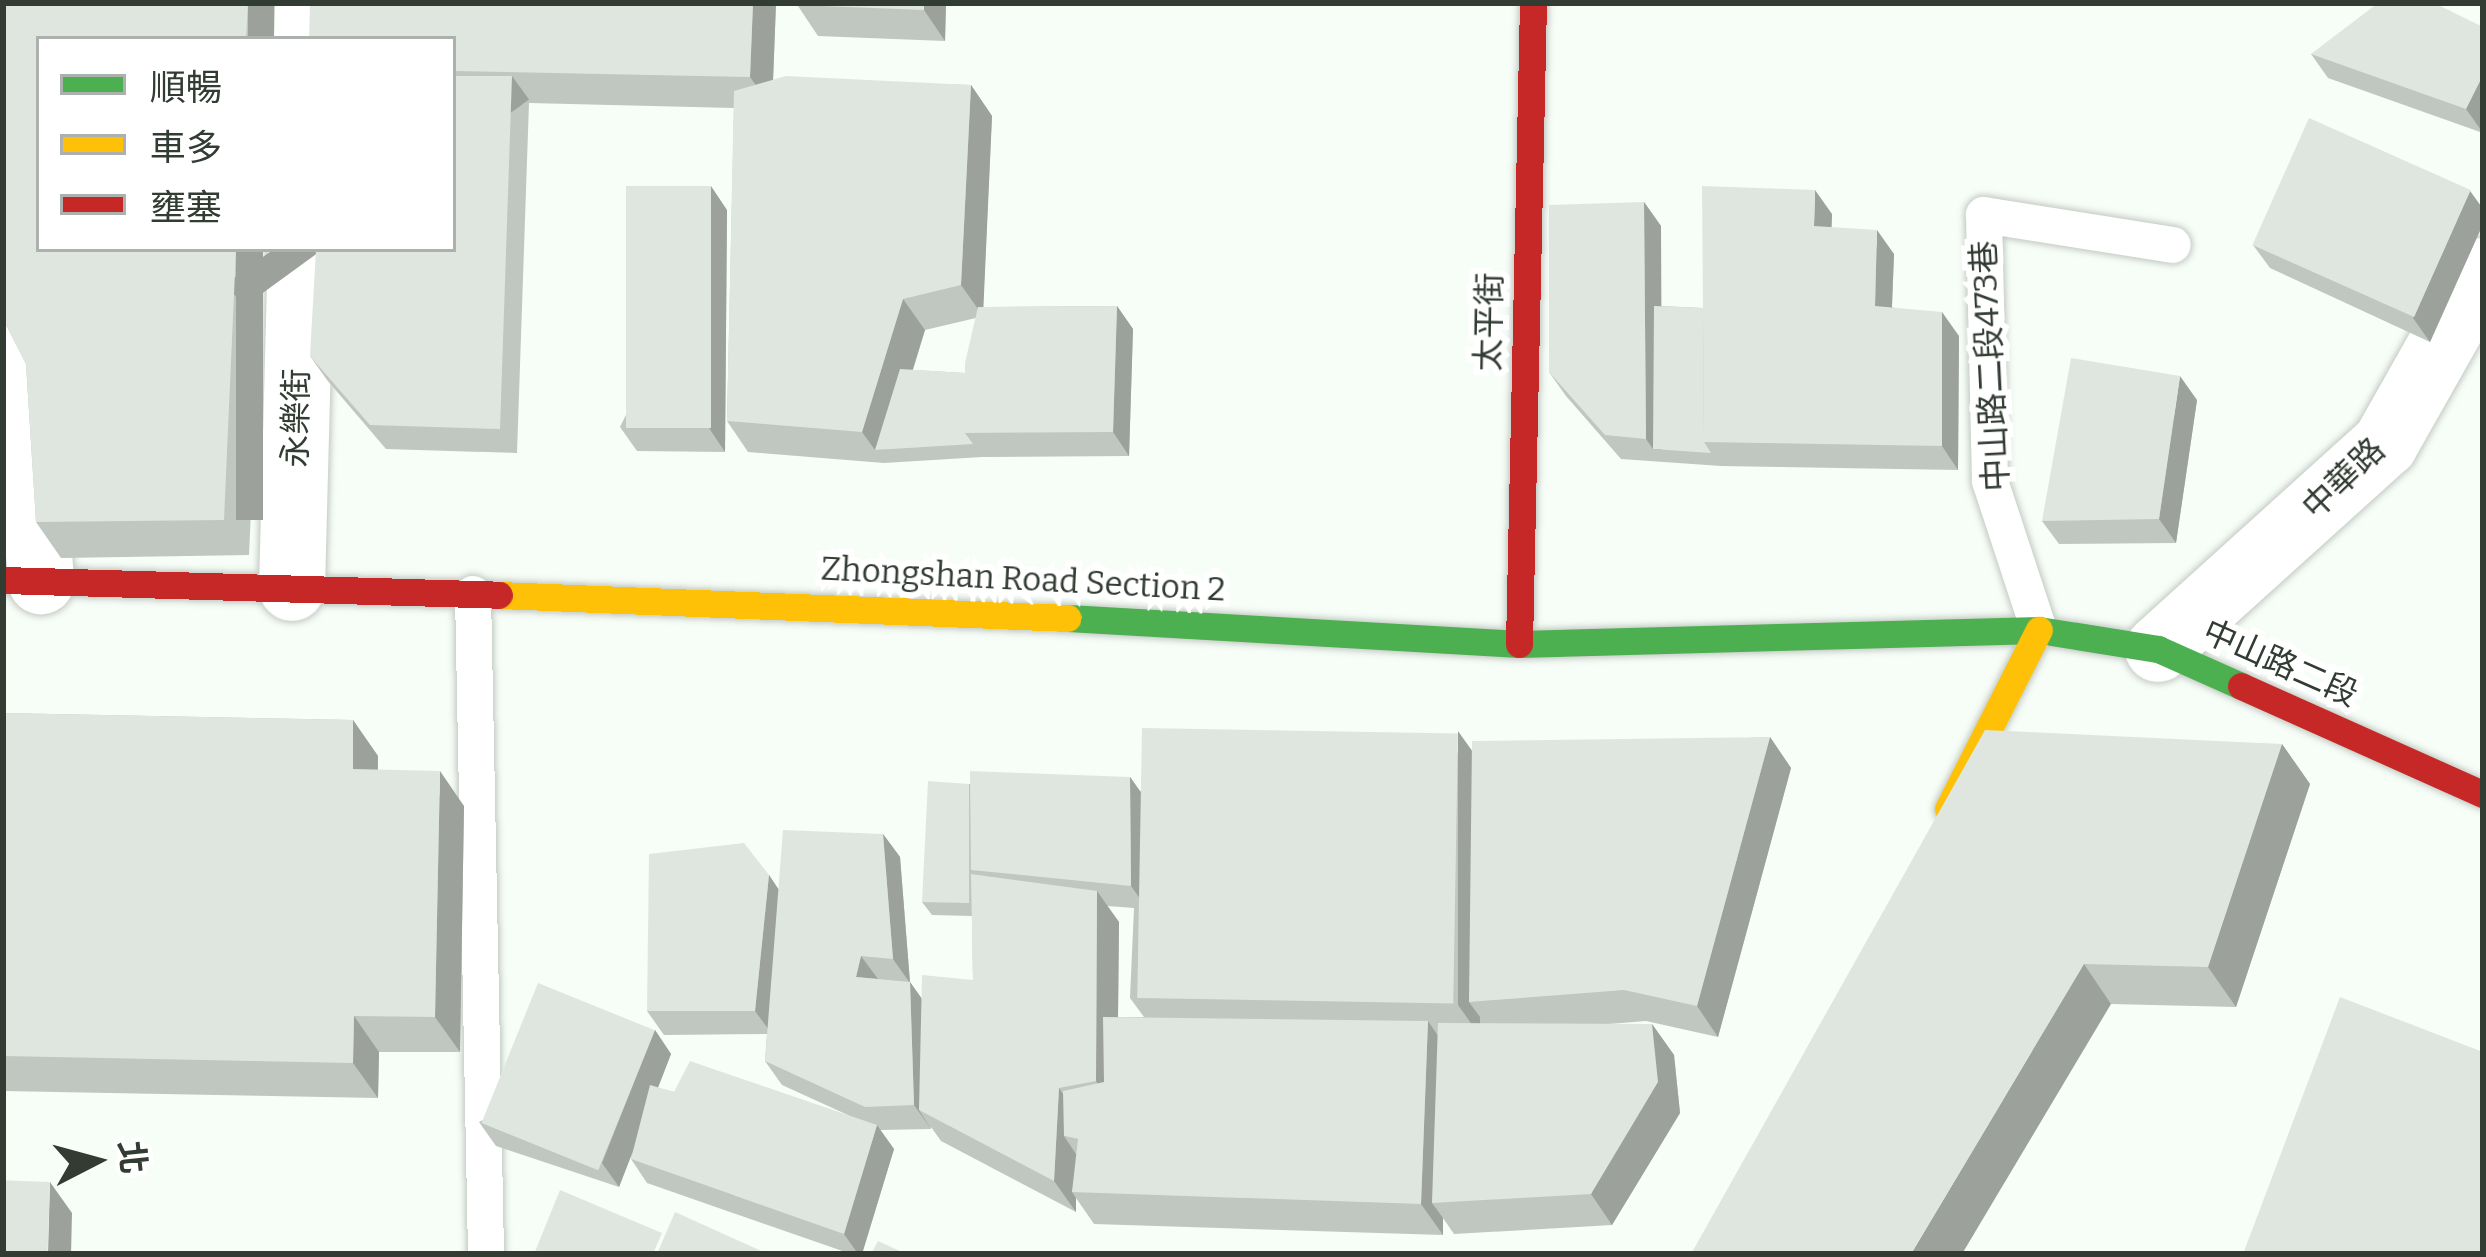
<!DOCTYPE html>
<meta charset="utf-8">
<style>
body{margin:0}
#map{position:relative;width:2486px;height:1257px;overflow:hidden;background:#f7fdf7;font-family:Bitter,"Noto Sans TC",serif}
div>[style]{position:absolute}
.roads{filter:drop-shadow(0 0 3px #c3cac3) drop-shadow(0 0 3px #c3cac3)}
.lane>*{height:36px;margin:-18px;padding:0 18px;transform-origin:18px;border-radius:18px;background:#fefffe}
.street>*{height:66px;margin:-33px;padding:0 33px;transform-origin:33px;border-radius:33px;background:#fefffe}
.fast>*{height:27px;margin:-13.5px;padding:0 13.5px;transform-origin:13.5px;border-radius:13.5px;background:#4caf50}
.slow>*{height:27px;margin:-13.5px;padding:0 13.5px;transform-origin:13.5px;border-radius:13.5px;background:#ffc107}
.jam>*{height:27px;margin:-13.5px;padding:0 13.5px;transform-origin:13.5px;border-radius:13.5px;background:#c62828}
.wall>*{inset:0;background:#c0c6c0}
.shaded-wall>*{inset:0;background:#9ca19c;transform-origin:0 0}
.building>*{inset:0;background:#dfe6df;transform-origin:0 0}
span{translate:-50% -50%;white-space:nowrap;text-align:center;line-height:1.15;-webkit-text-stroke:12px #fff;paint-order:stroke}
.street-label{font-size:33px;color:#323c33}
.frame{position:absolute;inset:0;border:6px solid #323c33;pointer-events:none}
.legend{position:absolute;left:36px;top:36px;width:420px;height:216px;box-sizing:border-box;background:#fff;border:3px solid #adb1ad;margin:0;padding:15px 21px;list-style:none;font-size:36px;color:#323c33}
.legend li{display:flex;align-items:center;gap:24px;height:60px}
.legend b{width:60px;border:3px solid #adb1ad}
.north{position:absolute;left:36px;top:1101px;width:120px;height:120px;-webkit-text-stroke:9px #fff;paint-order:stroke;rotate:84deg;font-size:33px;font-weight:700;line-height:48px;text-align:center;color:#323c33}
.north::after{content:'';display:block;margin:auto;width:42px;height:54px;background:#323c33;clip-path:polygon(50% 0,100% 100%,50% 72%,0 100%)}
</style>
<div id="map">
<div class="roads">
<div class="lane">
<div style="left:473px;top:594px;width:660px;rotate:88.87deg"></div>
<div style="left:2039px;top:630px;width:157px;rotate:-108.2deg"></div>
<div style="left:1990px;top:481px;width:266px;rotate:-91.3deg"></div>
<div style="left:1984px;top:215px;width:191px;rotate:9deg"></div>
</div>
<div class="street">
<div style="left:307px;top:39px;width:36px;rotate:-88deg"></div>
<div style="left:3px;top:356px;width:52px;rotate:62.4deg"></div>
<div style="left:27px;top:402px;width:180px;rotate:85.5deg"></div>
<div style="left:292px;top:588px;width:339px;rotate:-88.5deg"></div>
<div style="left:2158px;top:649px;width:306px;rotate:-42.1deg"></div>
<div style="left:2385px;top:444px;width:199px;rotate:-60.5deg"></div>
</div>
<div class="fast">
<div style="left:1068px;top:618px;width:452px;rotate:3.3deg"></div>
<div style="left:1519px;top:644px;width:520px;rotate:-1.54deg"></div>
<div style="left:2039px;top:630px;width:121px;rotate:9.1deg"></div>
<div style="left:2158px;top:649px;width:91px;rotate:24deg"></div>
</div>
<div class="slow">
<div style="left:499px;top:595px;width:569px;rotate:2.31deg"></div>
<div style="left:1948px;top:809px;width:201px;rotate:-63.1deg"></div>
</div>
<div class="jam">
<div style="left:3px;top:580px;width:496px;rotate:1.7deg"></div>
<div style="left:1519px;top:644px;width:641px;rotate:-88.75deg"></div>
<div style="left:2241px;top:686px;width:265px;rotate:24.1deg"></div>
</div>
</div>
<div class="wall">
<div style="clip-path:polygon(3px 3px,274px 3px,273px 39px,39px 39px,39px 249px,263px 249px,249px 555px,61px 558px,36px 522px,26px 364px,3px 319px)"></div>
<div style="clip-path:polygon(evenodd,776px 3px,773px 80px,971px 85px,992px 116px,983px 307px,1117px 306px,1133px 329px,1129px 456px,982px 457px,884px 463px,748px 452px,727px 421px,734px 108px,529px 103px,517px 453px,386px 449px,327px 380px,310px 356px,453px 249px,453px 39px,776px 3px,976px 318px,965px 373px,913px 370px,925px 330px,976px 318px)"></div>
<div style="clip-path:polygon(796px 3px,946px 3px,945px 41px,818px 36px)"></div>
<div style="clip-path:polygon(2483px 27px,2483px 133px,2328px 78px,2311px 54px)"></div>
<div style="clip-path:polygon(2470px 191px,2483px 209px,2483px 224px,2430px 342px,2270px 268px,2253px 245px)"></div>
<div style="clip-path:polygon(1644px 202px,1661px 226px,1661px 306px,1703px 308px,1832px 214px,1831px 227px,1894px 254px,1892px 307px,1959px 336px,1958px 470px,1721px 466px,1621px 459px,1566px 396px,1549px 372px)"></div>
<div style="clip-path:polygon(727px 210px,725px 452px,637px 451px,620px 427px)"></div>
<div style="clip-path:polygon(2197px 400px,2176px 543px,2059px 544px,2042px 521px)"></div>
<div style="clip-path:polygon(3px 713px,353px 720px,378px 756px,378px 770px,464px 806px,460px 1052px,379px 1052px,378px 1098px,3px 1091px)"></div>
<div style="clip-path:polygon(evenodd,1770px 737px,1791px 768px,1718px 1037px,1646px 1021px,1609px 1024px,1652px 1024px,1674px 1055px,1680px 1113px,1612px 1225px,1454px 1234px,1443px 1218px,1443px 1235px,1094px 1224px,1076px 1198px,1076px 1212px,941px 1141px,931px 1127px,931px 1129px,880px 1130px,894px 1149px,862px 1254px,851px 1254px,647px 1183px,631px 1159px,632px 1153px,619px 1187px,496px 1146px,479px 1122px,655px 1030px,671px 1054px,658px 1088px,674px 1092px,850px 1116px,782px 1085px,765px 1061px,767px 1034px,664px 1035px,647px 1011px,769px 875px,778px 889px,883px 834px,900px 857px,910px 982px,922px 999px,973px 980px,972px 916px,932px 915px,922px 902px,969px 784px,1130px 777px,1140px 791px,1472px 751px,1770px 737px,1107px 906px,1134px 908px,1130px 998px,1144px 1017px,1118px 1017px,1119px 922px,1107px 906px)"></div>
<div style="clip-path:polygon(2282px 744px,2310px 784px,2236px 1007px,2111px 1004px,1691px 1254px)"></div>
</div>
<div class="shaded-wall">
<div style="left:248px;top:3px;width:26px;height:36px"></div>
<div style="clip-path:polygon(753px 3px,776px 3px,772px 108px,750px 77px)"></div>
<div style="clip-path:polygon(924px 3px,946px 3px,945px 41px,924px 10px)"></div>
<div style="clip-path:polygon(2483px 75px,2483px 133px,2466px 109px)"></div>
<div style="left:512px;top:76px;width:29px;height:353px;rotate:54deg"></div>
<div style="clip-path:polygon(971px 85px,992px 116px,983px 316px,961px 285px)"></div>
<div style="clip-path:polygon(711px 186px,727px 210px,725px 452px,709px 428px)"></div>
<div style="clip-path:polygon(1815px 190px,1832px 214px,1831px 249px,1814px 226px)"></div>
<div style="clip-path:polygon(2470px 191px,2483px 209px,2483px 224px,2430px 342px,2413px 318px)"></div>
<div style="clip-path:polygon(1644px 202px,1661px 226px,1662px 450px,1653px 449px,1646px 439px)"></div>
<div style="clip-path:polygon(1877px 230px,1894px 254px,1891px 329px,1875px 306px)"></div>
<div style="left:236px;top:249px;width:27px;height:271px"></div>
<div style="clip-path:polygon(903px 299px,925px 330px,888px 449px,875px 450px,862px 432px)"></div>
<div style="clip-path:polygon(1117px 306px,1133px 329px,1129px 456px,1113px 432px)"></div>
<div style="clip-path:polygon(1942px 312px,1959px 336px,1958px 470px,1942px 446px)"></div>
<div style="clip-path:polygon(2180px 376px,2197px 400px,2176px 543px,2159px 519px)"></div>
<div style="clip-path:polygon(353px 720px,378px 756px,377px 805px,353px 769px)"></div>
<div style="clip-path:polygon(1458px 731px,1480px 762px,1469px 1002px,1480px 1017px,1480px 1036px,1458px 1005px)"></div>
<div style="clip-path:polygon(1770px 737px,1791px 768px,1718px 1037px,1697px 1006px)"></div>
<div style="clip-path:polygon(2282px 744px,2310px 784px,2236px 1007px,2208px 967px)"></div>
<div style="clip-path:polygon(440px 771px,464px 806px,460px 1052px,435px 1017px)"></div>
<div style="clip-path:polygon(1130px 777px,1147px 801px,1148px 910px,1131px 886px)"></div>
<div style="clip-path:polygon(883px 834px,900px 857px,910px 983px,893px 959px)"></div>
<div style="clip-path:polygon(769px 875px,785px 899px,772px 1034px,755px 1011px)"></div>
<div style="clip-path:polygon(1097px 891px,1119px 922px,1117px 1112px,1096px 1081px)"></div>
<div style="clip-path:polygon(861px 956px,878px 979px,856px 977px)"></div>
<div style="clip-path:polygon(2084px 964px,2111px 1004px,1962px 1254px,1911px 1254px)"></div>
<div style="clip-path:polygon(910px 982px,927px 1006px,919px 1110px,931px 1129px,914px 1105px)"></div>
<div style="clip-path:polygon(354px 1016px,379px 1052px,378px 1098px,353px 1063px)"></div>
<div style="clip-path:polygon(1428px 1021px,1449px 1052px,1432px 1203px,1443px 1218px,1443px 1235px,1421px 1204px)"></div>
<div style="clip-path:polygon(1652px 1024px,1674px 1055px,1680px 1113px,1612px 1225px,1591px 1194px)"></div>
<div style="clip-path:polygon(655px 1030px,671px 1054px,619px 1187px,602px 1163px)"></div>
<div style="clip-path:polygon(1059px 1088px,1080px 1119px,1078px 1139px,1064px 1136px,1078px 1157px,1072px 1192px,1076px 1198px,1076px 1212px,1054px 1181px)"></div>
<div style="clip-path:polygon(877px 1125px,894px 1149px,862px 1254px,858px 1254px,844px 1234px)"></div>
<div style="clip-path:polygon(50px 1182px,72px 1213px,71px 1254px,48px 1254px)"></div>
</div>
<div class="building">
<div style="clip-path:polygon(3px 3px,248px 3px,246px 39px,39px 39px,39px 249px,236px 249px,224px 520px,36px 522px,26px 364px,3px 319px)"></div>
<div style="clip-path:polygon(310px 3px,753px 3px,750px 77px,453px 71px,453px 39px,309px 39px)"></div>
<div style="clip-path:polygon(796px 3px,924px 3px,924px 10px,796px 5px)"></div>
<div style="clip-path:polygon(2378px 3px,2434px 3px,2483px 27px,2483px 75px,2466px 109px,2311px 54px)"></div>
<div style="clip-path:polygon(453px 76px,512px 76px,500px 429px,370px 425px,310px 356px,316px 249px,453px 249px)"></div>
<div style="clip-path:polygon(786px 76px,971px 85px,961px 285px,903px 299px,862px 432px,727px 421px,734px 91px)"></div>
<div style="left:2309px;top:118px;width:177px;height:139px;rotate:24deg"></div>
<div style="left:711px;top:186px;width:242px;height:85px;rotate:90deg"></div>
<div style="clip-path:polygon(1702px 186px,1815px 190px,1814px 226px,1877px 230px,1875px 306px,1942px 312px,1942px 446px,1704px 442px)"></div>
<div style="clip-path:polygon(1644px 202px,1646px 439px,1605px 435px,1549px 372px,1549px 205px)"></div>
<div style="clip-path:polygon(1117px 306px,1113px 432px,965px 433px,965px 363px,978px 307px)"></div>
<div style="clip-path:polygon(1654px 306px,1703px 308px,1704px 442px,1711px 453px,1653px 449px)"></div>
<div style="clip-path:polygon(2071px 358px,2180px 376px,2159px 519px,2042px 521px)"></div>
<div style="clip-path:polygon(900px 369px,965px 373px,965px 433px,973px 444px,875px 450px)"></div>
<div style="clip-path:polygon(3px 713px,353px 720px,353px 769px,440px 771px,435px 1017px,354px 1016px,353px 1063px,3px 1056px)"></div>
<div style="left:1142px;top:728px;width:316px;height:270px;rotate:1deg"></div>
<div style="clip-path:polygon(1985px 730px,2282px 744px,2208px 967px,2084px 964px,1911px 1254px,1691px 1254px)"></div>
<div style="clip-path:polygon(1770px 737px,1697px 1006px,1624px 990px,1469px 1002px,1472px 741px)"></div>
<div style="clip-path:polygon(970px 771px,1130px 777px,1131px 886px,971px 870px)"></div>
<div style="clip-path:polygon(928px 781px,969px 784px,969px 903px,922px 902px)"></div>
<div style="clip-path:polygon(783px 830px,883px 834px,893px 959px,861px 956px,856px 977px,910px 982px,914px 1105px,865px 1107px,765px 1061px)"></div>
<div style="clip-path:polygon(744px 843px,769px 875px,755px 1011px,647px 1011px,649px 854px)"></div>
<div style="clip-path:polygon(971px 874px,1097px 891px,1096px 1081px,1059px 1088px,1054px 1181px,919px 1110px,922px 975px,973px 980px)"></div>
<div style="left:538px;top:983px;width:126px;height:151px;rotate:22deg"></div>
<div style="clip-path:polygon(2340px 997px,2483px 1052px,2483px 1254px,2243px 1254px)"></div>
<div style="clip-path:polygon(1103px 1017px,1428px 1021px,1421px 1204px,1072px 1192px,1078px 1139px,1064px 1136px,1063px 1091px,1104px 1082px)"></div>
<div style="clip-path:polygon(1438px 1023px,1652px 1024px,1658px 1082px,1591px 1194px,1432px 1203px)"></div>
<div style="clip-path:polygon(690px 1061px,877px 1125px,844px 1234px,631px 1159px,650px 1085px,674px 1092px)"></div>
<div style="left:50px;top:1182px;width:72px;height:47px;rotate:92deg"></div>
<div style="clip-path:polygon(560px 1190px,662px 1233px,653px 1254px,534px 1254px)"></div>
<div style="clip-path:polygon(675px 1212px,768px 1254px,657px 1254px)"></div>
<div style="clip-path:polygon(878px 1241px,906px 1254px,871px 1254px)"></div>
</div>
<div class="street-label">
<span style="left:1490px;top:322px;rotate:-89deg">太平街</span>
<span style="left:1991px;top:366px;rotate:-93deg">中山路二段473巷</span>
<span style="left:297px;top:418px;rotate:-89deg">永樂街</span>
<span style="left:2344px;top:479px;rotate:-44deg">中華路</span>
<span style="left:1023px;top:580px;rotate:3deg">Zhongshan Road Section 2</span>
<span style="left:2280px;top:664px;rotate:24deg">中山路二段</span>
</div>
<div class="frame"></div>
<ul class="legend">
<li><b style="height:15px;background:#4caf50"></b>順暢</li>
<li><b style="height:15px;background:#ffc107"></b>車多</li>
<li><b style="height:15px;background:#c62828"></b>壅塞</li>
</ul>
<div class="north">北</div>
</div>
